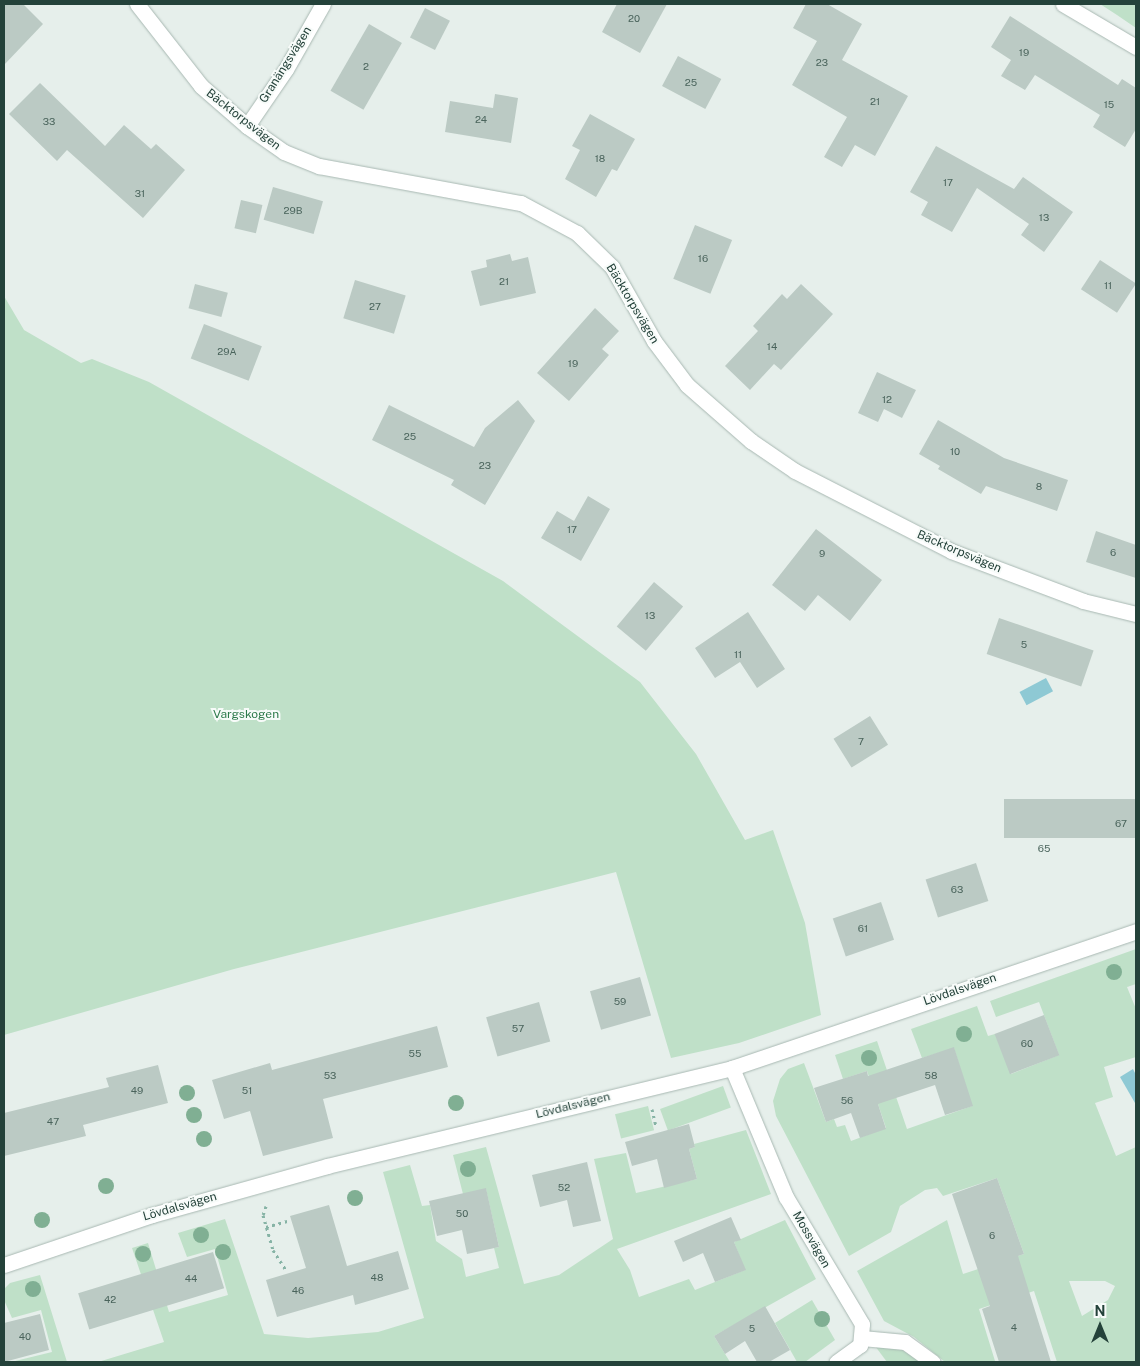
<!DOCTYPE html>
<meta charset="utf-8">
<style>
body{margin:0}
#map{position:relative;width:1140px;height:1366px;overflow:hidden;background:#e6efeb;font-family:"Public Sans",sans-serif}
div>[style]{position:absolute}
.green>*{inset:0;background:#bfe0c8;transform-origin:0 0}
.water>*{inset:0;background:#8ec9d4;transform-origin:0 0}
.building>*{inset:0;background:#bbcac4;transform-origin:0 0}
.path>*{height:3px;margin-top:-1.5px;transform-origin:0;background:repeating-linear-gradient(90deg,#86b3a5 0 2.5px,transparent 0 6.5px)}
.roads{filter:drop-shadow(0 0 1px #a8b8b2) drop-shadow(0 0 1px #a8b8b2)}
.street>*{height:15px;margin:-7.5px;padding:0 7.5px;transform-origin:7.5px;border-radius:7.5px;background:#fff}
.trees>*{width:16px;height:16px;margin:-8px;border-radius:50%;background:#80af93}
span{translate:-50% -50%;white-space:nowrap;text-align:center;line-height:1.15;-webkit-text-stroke:4px #f7fbf9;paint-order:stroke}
.number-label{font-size:10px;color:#4a645c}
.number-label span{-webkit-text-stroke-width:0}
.street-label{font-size:12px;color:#24423a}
.park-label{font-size:12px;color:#2d7a4b}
.frame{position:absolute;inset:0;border:5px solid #24423a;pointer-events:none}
.north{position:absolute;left:1075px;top:1301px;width:50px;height:50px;-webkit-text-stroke:4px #f7fbf9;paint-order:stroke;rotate:0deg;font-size:14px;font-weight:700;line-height:20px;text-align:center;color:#24423a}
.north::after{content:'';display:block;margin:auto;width:18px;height:22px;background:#24423a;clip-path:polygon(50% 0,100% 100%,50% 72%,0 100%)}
</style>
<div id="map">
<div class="green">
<div style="clip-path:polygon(1100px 4px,1136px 4px,1136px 28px,1117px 15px)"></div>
<div style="clip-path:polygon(4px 296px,24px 330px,81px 363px,92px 359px,149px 382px,503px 581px,640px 682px,696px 754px,745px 840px,773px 830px,805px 923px,821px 1015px,739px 1043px,671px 1058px,616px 872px,234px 969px,4px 1035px)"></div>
<div style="clip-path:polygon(evenodd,1136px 949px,1136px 984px,1127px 987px,1136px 1009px,1136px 1057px,1104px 1067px,1113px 1097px,1095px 1103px,1116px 1156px,1136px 1147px,1136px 1362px,1057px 1362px,1034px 1291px,979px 1309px,995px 1361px,945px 1362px,914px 1337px,884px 1321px,857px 1271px,947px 1220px,963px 1274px,1024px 1254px,997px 1178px,943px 1196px,937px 1188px,925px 1190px,900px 1206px,891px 1232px,849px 1256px,776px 1116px,773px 1101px,780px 1079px,788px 1069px,804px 1063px,826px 1122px,834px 1119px,837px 1127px,845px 1125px,851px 1141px,886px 1128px,867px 1071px,843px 1079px,835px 1055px,877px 1041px,907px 1129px,972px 1106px,954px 1048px,922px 1058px,911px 1029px,977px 1006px,988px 1036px,995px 1034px,1011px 1074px,1059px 1055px,1039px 1002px,996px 1017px,990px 1001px,1136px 949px,1069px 1281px,1105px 1281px,1115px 1286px,1108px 1300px,1082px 1316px,1069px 1281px)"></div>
<div style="left:723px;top:1086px;width:23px;height:67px;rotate:70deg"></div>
<div style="left:648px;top:1106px;width:25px;height:34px;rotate:76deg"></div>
<div style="clip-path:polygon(746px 1130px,771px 1194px,617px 1249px,630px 1270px,639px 1297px,689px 1279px,695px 1290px,745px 1270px,734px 1242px,785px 1220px,816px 1279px,714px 1336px,730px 1362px,98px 1362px,164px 1342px,132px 1248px,148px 1243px,169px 1312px,228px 1295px,215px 1249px,187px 1257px,178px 1233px,225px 1219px,264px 1334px,308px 1338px,378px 1332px,424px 1318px,383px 1172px,410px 1165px,422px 1206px,430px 1205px,436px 1241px,462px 1259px,466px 1277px,499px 1268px,494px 1248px,499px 1247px,486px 1189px,463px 1194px,453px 1155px,486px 1147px,524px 1284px,559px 1275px,613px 1239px,594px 1159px,626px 1153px,636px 1193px,697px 1179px,689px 1149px,695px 1147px,694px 1144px)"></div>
<div style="clip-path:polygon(40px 1275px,67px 1362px,11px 1362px,52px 1352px,41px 1310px,12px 1318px,4px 1300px,4px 1289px,10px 1283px)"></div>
<div style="clip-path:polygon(812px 1300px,835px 1340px,805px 1362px,797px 1362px,775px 1323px)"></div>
<div style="clip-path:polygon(875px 1346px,899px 1348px,922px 1362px,887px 1362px)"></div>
</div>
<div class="water">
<div style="left:1046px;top:678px;width:15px;height:30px;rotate:62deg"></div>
<div style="clip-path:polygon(1133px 1069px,1136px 1075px,1135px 1103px,1120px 1077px)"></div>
</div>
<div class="building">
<div style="clip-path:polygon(4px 4px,23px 4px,43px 24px,4px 65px)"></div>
<div style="clip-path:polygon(617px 4px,667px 4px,640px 53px,602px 32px)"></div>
<div style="clip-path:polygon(806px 4px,827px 4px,862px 24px,842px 60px,908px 96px,875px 156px,855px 145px,842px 167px,824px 157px,847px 117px,792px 85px,817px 41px,793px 28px)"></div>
<div style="left:425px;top:8px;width:28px;height:33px;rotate:27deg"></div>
<div style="clip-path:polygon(1010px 16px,1118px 85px,1122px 79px,1136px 88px,1136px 129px,1125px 147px,1093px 127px,1100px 115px,1035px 75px,1025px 90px,1001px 76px,1011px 60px,991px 47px)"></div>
<div style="left:369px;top:24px;width:38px;height:77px;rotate:30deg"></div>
<div style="left:678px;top:56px;width:49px;height:34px;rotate:28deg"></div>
<div style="clip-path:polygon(40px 83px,105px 146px,124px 125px,151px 149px,156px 144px,185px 170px,143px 218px,67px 150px,57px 161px,9px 114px)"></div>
<div style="clip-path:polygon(495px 94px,518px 98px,511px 143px,445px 132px,450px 101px,493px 108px)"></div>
<div style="clip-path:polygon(590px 114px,635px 139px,617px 171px,612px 169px,596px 197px,565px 179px,580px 150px,572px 146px)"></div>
<div style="clip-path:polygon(936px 146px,1014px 189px,1023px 177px,1073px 212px,1044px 252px,1021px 235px,1029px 224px,977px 188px,952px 232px,921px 215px,928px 202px,910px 192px)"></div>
<div style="left:273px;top:187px;width:52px;height:34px;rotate:16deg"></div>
<div style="left:241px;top:200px;width:22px;height:29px;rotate:13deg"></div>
<div style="left:695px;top:225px;width:40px;height:58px;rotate:22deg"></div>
<div style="clip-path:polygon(510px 254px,512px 261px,528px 257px,536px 293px,480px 306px,471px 271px,487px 267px,486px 260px)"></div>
<div style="left:1100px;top:260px;width:43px;height:35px;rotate:33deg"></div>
<div style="left:355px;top:280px;width:53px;height:40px;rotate:17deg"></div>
<div style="left:195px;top:284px;width:34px;height:25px;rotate:15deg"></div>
<div style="clip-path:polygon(801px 284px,833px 314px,781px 370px,774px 364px,750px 390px,725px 366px,758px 331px,753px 326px,782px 294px,787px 299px)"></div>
<div style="clip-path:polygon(595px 308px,619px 331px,602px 349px,609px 355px,569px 401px,537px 373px)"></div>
<div style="left:204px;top:324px;width:62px;height:37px;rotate:21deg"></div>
<div style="clip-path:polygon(877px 372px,916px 390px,902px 418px,884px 409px,878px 422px,858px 413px)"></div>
<div style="clip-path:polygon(518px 400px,535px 421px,485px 505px,451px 485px,454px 480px,372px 440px,389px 405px,474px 447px,485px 428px)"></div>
<div style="clip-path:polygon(938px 420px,1004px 458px,1068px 480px,1057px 511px,986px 486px,981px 494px,938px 469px,940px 466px,919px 454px)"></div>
<div style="clip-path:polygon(588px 496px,610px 509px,581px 561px,541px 538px,557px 511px,574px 521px)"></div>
<div style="clip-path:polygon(816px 529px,882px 580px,850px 621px,818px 595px,805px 611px,772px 585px)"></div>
<div style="clip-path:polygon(1096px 531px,1136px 545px,1136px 578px,1086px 562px)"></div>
<div style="left:654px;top:582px;width:38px;height:58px;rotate:40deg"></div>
<div style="clip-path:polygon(748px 612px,785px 669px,757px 688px,740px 662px,715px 678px,695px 648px)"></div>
<div style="left:999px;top:618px;width:100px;height:38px;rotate:19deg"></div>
<div style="left:870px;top:716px;width:34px;height:43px;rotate:58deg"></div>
<div style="left:1136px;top:799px;width:39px;height:132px;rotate:90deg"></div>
<div style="left:976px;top:863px;width:40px;height:53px;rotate:72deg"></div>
<div style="left:881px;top:902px;width:40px;height:51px;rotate:71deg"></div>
<div style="left:640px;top:977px;width:40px;height:52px;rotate:74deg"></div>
<div style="left:539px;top:1002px;width:41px;height:55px;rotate:74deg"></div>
<div style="left:1044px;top:1015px;width:43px;height:53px;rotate:69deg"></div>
<div style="clip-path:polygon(437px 1026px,448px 1067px,323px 1099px,333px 1138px,263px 1156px,250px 1111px,224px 1119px,212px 1080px,270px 1063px,272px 1070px)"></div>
<div style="clip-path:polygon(954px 1047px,973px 1106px,945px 1115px,935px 1085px,878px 1104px,886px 1129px,860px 1138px,851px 1113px,826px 1122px,814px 1088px,867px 1071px,868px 1076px)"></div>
<div style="clip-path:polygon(158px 1065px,168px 1103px,83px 1125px,86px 1136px,4px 1156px,4px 1113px,109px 1087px,106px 1078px)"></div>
<div style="clip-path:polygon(689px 1124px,695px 1147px,689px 1149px,697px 1179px,664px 1188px,657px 1159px,632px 1166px,625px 1142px)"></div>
<div style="clip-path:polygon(587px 1162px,601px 1221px,573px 1227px,567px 1200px,540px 1207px,532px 1175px)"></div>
<div style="clip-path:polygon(997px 1178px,1024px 1254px,1018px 1256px,1051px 1362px,999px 1362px,982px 1309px,990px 1306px,952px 1194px)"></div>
<div style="clip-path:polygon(486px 1188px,499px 1247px,467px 1254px,462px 1230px,437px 1236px,429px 1201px)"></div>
<div style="clip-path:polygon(329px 1205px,347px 1266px,398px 1251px,409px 1289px,355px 1305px,353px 1295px,277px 1317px,266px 1280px,306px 1268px,290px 1216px)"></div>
<div style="clip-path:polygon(731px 1217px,741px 1240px,734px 1242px,746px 1270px,715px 1282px,703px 1253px,683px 1262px,674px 1241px)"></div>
<div style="left:213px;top:1252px;width:38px;height:141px;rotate:73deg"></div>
<div style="clip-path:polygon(765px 1306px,790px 1350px,769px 1362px,757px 1362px,745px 1341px,725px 1354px,714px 1336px)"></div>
<div style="clip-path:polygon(40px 1314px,49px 1350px,4px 1362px,4px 1323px)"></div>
</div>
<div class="path">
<div style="left:652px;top:1109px;width:18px;rotate:77deg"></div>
<div style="left:266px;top:1206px;width:9px;rotate:108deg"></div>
<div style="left:263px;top:1215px;width:36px;rotate:74deg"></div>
<div style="left:273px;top:1250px;width:24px;rotate:57deg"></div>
<div style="left:266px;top:1227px;width:22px;rotate:-16deg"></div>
</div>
<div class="roads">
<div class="street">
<div style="left:137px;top:4px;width:104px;rotate:52deg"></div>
<div style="left:201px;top:86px;width:61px;rotate:41deg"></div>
<div style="left:247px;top:126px;width:45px;rotate:35.1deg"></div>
<div style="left:284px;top:152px;width:38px;rotate:22deg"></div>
<div style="left:319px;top:166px;width:205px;rotate:10.4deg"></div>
<div style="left:521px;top:203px;width:64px;rotate:28.2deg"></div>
<div style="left:577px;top:233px;width:49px;rotate:44.2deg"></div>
<div style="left:612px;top:267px;width:85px;rotate:60.4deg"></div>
<div style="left:654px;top:341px;width:55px;rotate:53.1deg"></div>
<div style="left:687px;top:385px;width:85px;rotate:41.2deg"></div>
<div style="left:751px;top:441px;width:53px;rotate:34.3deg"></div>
<div style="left:795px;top:471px;width:175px;rotate:27.1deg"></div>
<div style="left:951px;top:551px;width:141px;rotate:20.7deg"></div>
<div style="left:1083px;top:601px;width:55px;rotate:13.8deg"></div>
<div style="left:1063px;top:4px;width:85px;rotate:30.5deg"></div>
<div style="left:247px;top:126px;width:69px;rotate:-55.6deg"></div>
<div style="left:286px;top:69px;width:75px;rotate:-60.4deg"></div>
<div style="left:732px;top:1068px;width:140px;rotate:67.3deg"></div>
<div style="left:786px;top:1197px;width:148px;rotate:59.1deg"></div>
<div style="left:862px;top:1324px;width:21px;rotate:95deg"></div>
<div style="left:860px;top:1345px;width:29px;rotate:144deg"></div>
<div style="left:4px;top:1265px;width:156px;rotate:-18.7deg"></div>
<div style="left:152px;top:1215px;width:182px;rotate:-15.6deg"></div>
<div style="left:327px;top:1166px;width:417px;rotate:-13.6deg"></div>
<div style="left:732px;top:1068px;width:427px;rotate:-18.7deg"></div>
<div style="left:862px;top:1338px;width:43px;rotate:5.3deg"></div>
<div style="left:905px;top:1342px;width:34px;rotate:36deg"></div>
</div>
</div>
<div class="trees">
<div style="left:1114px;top:972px"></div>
<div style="left:964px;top:1034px"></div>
<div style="left:869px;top:1058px"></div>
<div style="left:187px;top:1093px"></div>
<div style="left:456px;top:1103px"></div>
<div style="left:194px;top:1115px"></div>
<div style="left:204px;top:1139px"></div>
<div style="left:468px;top:1169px"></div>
<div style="left:106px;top:1186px"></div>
<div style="left:355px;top:1198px"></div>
<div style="left:42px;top:1220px"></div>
<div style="left:201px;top:1235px"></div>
<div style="left:223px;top:1252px"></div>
<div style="left:143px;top:1254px"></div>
<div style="left:33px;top:1289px"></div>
<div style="left:822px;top:1319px"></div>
</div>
<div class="number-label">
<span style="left:634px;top:19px">20</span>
<span style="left:1024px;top:53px">19</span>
<span style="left:822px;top:63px">23</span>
<span style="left:366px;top:67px">2</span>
<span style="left:691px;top:83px">25</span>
<span style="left:875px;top:102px">21</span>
<span style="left:1109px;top:105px">15</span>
<span style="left:481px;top:120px">24</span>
<span style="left:49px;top:122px">33</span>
<span style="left:600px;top:159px">18</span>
<span style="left:948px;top:183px">17</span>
<span style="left:140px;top:194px">31</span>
<span style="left:293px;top:211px">29B</span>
<span style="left:1044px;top:218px">13</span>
<span style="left:703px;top:259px">16</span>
<span style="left:504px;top:282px">21</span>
<span style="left:1108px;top:286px">11</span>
<span style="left:375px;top:307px">27</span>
<span style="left:772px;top:347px">14</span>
<span style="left:227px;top:352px">29A</span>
<span style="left:573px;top:364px">19</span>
<span style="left:887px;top:400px">12</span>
<span style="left:410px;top:437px">25</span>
<span style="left:955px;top:452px">10</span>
<span style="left:485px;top:466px">23</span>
<span style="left:1039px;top:487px">8</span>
<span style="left:572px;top:530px">17</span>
<span style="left:1113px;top:553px">6</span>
<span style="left:822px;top:554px">9</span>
<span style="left:650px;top:616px">13</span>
<span style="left:1024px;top:645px">5</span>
<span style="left:738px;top:655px">11</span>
<span style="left:861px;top:742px">7</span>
<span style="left:1121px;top:824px">67</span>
<span style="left:1044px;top:849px">65</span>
<span style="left:957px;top:890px">63</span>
<span style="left:863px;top:929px">61</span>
<span style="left:620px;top:1002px">59</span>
<span style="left:518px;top:1029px">57</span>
<span style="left:1027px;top:1044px">60</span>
<span style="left:415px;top:1054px">55</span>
<span style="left:330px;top:1076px">53</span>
<span style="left:931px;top:1076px">58</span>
<span style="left:137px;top:1091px">49</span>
<span style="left:247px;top:1091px">51</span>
<span style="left:847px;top:1101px">56</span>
<span style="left:53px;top:1122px">47</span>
<span style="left:564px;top:1188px">52</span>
<span style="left:462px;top:1214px">50</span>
<span style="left:992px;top:1236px">6</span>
<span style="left:377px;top:1278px">48</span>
<span style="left:191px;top:1279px">44</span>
<span style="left:298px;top:1291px">46</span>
<span style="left:110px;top:1300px">42</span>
<span style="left:1014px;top:1328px">4</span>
<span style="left:752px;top:1329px">5</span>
<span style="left:25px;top:1337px">40</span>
</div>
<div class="street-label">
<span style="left:286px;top:65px;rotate:-58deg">Granängsvägen</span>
<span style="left:243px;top:120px;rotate:38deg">Bäcktorpsvägen</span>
<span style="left:632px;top:304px;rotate:59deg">Bäcktorpsvägen</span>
<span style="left:959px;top:552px;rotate:23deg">Bäcktorpsvägen</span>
<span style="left:960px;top:990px;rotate:-19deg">Lövdalsvägen</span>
<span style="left:573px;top:1106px;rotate:-14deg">Lövdalsvägen</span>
<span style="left:180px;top:1207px;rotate:-16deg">Lövdalsvägen</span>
<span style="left:811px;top:1240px;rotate:60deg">Mossvägen</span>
</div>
<div class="park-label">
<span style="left:246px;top:715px">Vargskogen</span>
</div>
<div class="frame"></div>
<div class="north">N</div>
</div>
